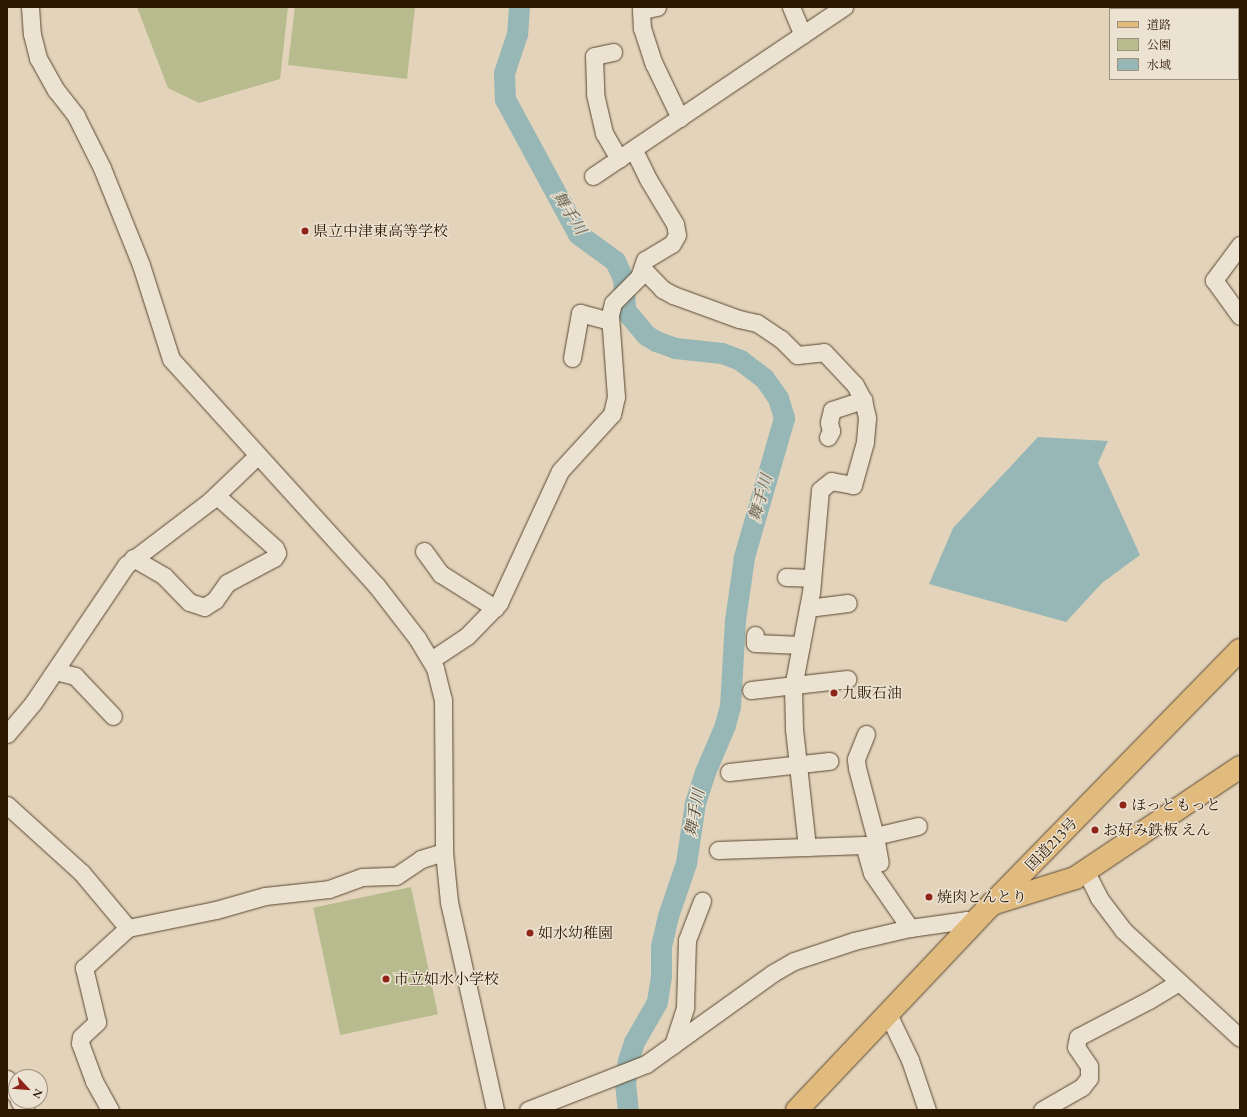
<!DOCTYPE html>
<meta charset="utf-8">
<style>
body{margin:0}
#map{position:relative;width:1247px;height:1117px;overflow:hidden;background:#e2d3ba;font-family:"EB Garamond","Noto Serif JP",serif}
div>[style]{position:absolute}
.green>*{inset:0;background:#b7bb8d;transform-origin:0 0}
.water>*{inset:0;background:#96b7b6}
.river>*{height:21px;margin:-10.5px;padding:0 10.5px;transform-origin:10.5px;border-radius:10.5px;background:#96b7b6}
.roads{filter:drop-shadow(0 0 1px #5a472f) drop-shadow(0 0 1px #5a472f)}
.minor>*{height:17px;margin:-8.5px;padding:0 8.5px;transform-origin:8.5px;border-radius:8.5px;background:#ece2d2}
.major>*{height:22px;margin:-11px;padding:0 11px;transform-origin:11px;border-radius:11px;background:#e1ba7d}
.highway>*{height:22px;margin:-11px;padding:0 11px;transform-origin:11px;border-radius:11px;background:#e1ba7d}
.dots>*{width:11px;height:11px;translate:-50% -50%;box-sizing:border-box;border:2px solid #ece2d2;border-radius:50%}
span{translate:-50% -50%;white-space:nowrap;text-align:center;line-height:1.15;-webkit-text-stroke:3px #ece2d2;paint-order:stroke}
.poi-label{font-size:15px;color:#2c1801}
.left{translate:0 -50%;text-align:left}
.street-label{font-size:15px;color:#2c1801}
.water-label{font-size:16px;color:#4c4837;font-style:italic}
.frame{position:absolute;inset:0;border:8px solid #2c1801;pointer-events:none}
.legend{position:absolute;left:1109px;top:8px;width:130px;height:72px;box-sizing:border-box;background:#ece2d2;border:1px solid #9f917e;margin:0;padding:5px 7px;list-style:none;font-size:12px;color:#2c1801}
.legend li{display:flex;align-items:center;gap:8px;height:20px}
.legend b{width:20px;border:1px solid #9f917e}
.north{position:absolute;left:8px;top:1069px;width:40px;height:40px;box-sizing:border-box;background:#ece2d2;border:1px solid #9f917e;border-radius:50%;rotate:116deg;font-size:11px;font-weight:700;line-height:16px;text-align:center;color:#2c1801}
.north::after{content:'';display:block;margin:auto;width:14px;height:18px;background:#8f2418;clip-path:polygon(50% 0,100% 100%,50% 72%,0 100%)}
</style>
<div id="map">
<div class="green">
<div style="clip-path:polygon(137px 7px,288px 7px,280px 79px,199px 103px,168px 88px)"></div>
<div style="clip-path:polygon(295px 7px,415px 7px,407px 79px,288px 65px)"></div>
<div style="left:411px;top:887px;width:130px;height:100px;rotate:78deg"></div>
</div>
<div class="water">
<div style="clip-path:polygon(1038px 437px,1108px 441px,1098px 463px,1140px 555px,1102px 583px,1066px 622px,929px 584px,953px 528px)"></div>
</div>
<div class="river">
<div style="left:519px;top:7px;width:27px;rotate:94deg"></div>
<div style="left:517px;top:34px;width:41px;rotate:108.4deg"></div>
<div style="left:504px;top:73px;width:26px;rotate:88deg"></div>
<div style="left:505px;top:99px;width:153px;rotate:61.6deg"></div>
<div style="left:578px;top:234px;width:46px;rotate:36.1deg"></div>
<div style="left:615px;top:261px;width:19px;rotate:65deg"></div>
<div style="left:623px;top:278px;width:32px;rotate:86deg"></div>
<div style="left:625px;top:310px;width:33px;rotate:50deg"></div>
<div style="left:646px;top:335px;width:12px;rotate:31deg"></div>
<div style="left:656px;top:341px;width:20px;rotate:20deg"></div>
<div style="left:675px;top:348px;width:47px;rotate:6.1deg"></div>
<div style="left:722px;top:353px;width:19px;rotate:21deg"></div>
<div style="left:740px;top:360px;width:30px;rotate:37deg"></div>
<div style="left:764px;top:378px;width:24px;rotate:55deg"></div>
<div style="left:778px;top:398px;width:21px;rotate:73deg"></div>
<div style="left:784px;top:418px;width:145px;rotate:106.1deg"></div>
<div style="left:744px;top:557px;width:64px;rotate:98.1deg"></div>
<div style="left:735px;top:620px;width:86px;rotate:93.3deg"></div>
<div style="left:730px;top:706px;width:20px;rotate:105deg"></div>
<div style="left:725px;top:725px;width:51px;rotate:113.1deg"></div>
<div style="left:705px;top:772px;width:33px;rotate:108deg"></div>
<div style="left:695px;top:803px;width:61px;rotate:98.5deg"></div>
<div style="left:686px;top:863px;width:56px;rotate:108.8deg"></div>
<div style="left:668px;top:916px;width:31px;rotate:103deg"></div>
<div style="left:661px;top:946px;width:30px;rotate:90deg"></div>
<div style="left:661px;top:976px;width:26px;rotate:99deg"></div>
<div style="left:657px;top:1002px;width:46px;rotate:119.9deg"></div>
<div style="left:634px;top:1042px;width:19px;rotate:108deg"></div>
<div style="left:628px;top:1060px;width:23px;rotate:97deg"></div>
<div style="left:625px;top:1083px;width:27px;rotate:84deg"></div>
</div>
<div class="roads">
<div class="minor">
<div style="left:30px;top:7px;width:27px;rotate:86deg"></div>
<div style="left:32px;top:34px;width:25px;rotate:76deg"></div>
<div style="left:38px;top:58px;width:37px;rotate:61deg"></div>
<div style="left:56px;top:90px;width:33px;rotate:52deg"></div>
<div style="left:76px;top:116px;width:58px;rotate:63.4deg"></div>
<div style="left:102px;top:168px;width:105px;rotate:68.1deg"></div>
<div style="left:141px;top:265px;width:99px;rotate:72.3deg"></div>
<div style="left:171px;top:359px;width:305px;rotate:47.8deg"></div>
<div style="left:376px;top:585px;width:67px;rotate:52.3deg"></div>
<div style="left:417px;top:638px;width:35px;rotate:59deg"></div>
<div style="left:435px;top:668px;width:32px;rotate:76deg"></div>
<div style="left:443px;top:699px;width:153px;rotate:89.6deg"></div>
<div style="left:444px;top:852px;width:50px;rotate:84.3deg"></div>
<div style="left:449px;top:902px;width:213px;rotate:77.5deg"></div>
<div style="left:657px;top:7px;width:16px;rotate:169deg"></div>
<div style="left:641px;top:10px;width:18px;rotate:87deg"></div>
<div style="left:642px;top:28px;width:38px;rotate:72deg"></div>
<div style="left:654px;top:64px;width:60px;rotate:64.3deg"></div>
<div style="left:791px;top:7px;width:30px;rotate:67deg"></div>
<div style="left:613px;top:52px;width:19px;rotate:168deg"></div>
<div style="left:594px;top:56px;width:38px;rotate:88deg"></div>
<div style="left:595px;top:94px;width:40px;rotate:77deg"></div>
<div style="left:604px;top:133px;width:30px;rotate:60deg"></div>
<div style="left:593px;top:176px;width:303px;rotate:-34deg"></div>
<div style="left:1240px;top:245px;width:44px;rotate:126.6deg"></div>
<div style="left:1214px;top:280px;width:44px;rotate:54.2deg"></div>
<div style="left:643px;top:269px;width:28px;rotate:46deg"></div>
<div style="left:662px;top:289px;width:13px;rotate:29deg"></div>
<div style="left:673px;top:295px;width:70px;rotate:20deg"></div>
<div style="left:739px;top:319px;width:18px;rotate:13deg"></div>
<div style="left:757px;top:323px;width:29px;rotate:34deg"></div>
<div style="left:781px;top:339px;width:23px;rotate:45deg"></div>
<div style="left:797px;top:355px;width:27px;rotate:-6deg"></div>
<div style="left:824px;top:352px;width:45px;rotate:46.8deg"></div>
<div style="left:855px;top:385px;width:17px;rotate:62deg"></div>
<div style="left:863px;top:400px;width:18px;rotate:77deg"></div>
<div style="left:867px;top:418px;width:24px;rotate:95deg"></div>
<div style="left:865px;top:442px;width:45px;rotate:105.6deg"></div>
<div style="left:853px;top:485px;width:22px;rotate:-170deg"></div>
<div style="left:831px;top:481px;width:14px;rotate:141deg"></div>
<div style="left:820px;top:490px;width:102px;rotate:95deg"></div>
<div style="left:811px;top:592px;width:97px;rotate:100.7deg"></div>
<div style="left:793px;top:687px;width:42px;rotate:88.6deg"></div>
<div style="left:794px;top:729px;width:119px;rotate:83.7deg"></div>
<div style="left:572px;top:358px;width:46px;rotate:-79.9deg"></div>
<div style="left:580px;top:313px;width:31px;rotate:15deg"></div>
<div style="left:828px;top:437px;width:7px;rotate:-63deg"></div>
<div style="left:831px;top:431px;width:9px;rotate:-103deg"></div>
<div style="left:829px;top:422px;width:12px;rotate:-76deg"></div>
<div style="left:832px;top:410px;width:33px;rotate:-18deg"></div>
<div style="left:424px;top:551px;width:29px;rotate:54deg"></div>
<div style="left:441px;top:574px;width:64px;rotate:32.2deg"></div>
<div style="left:133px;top:558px;width:36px;rotate:30deg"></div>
<div style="left:164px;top:576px;width:36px;rotate:46deg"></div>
<div style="left:189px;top:602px;width:16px;rotate:18deg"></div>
<div style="left:204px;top:607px;width:13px;rotate:-32deg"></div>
<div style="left:215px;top:600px;width:21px;rotate:-55deg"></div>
<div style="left:227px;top:583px;width:53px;rotate:-28deg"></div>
<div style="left:274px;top:558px;width:6px;rotate:-59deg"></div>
<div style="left:277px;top:553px;width:5px;rotate:-112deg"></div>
<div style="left:275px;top:548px;width:79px;rotate:-138.1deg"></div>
<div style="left:786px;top:577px;width:25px;rotate:2deg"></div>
<div style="left:808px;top:608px;width:40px;rotate:-7.1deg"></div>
<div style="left:755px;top:635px;width:8px;rotate:90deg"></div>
<div style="left:755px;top:643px;width:46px;rotate:2.5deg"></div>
<div style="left:431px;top:660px;width:43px;rotate:-33.7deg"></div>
<div style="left:467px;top:636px;width:46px;rotate:-45.9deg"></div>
<div style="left:499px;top:603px;width:145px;rotate:-65.2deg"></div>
<div style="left:560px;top:471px;width:77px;rotate:-47.6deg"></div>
<div style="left:612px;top:414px;width:17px;rotate:-77deg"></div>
<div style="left:616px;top:397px;width:82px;rotate:-94.2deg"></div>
<div style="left:610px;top:315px;width:12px;rotate:-76deg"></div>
<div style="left:613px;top:303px;width:37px;rotate:-45deg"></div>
<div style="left:639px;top:277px;width:18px;rotate:-71deg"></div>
<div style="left:645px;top:260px;width:31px;rotate:-31deg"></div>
<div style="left:672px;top:244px;width:10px;rotate:-61deg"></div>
<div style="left:677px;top:235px;width:11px;rotate:-100deg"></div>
<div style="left:675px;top:224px;width:52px;rotate:-121deg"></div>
<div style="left:648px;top:179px;width:32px;rotate:-116deg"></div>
<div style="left:55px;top:671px;width:21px;rotate:14deg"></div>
<div style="left:75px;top:676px;width:55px;rotate:46.5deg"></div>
<div style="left:751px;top:690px;width:97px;rotate:-6.5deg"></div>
<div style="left:7px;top:734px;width:40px;rotate:-50deg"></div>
<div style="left:33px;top:703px;width:166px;rotate:-56deg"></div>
<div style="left:126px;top:565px;width:106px;rotate:-37.3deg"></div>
<div style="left:210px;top:501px;width:66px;rotate:-43.8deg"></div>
<div style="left:866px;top:734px;width:27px;rotate:112deg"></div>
<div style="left:856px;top:759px;width:9px;rotate:84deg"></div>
<div style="left:857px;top:768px;width:70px;rotate:75.2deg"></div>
<div style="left:875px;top:836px;width:27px;rotate:80deg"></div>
<div style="left:729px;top:772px;width:101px;rotate:-6.3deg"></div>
<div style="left:7px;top:805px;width:100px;rotate:42.2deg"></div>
<div style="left:81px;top:872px;width:73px;rotate:50deg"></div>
<div style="left:128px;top:928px;width:90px;rotate:-11.6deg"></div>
<div style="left:216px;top:910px;width:51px;rotate:-15.9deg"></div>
<div style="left:265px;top:896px;width:64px;rotate:-6.2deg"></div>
<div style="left:329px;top:889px;width:35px;rotate:-20deg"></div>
<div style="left:362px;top:877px;width:34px;rotate:-2deg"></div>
<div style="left:396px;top:876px;width:30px;rotate:-34deg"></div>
<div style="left:421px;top:859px;width:24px;rotate:-17deg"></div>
<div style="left:875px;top:836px;width:44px;rotate:-13.1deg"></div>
<div style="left:718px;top:850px;width:146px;rotate:-2deg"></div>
<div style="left:864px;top:845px;width:29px;rotate:74deg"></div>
<div style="left:872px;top:873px;width:67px;rotate:55.4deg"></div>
<div style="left:1086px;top:872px;width:29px;rotate:63deg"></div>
<div style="left:1099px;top:898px;width:40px;rotate:53deg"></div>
<div style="left:1123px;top:930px;width:159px;rotate:42.7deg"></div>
<div style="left:888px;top:1014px;width:51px;rotate:64.4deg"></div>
<div style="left:910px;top:1060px;width:53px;rotate:71.2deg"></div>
<div style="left:673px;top:1045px;width:40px;rotate:-72deg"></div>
<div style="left:685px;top:1007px;width:67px;rotate:-88.3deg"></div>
<div style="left:687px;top:940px;width:42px;rotate:-69deg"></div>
<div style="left:7px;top:1079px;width:18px;rotate:61deg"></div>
<div style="left:19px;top:1101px;width:11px;rotate:56deg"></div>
<div style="left:110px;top:1110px;width:33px;rotate:-119deg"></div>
<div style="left:94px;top:1081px;width:40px;rotate:-110.2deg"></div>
<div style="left:80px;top:1043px;width:6px;rotate:-81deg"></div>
<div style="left:81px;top:1037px;width:22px;rotate:-43deg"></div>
<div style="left:97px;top:1022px;width:56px;rotate:-103.5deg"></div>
<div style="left:84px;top:968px;width:59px;rotate:-42.3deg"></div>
<div style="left:528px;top:1110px;width:127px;rotate:-21.3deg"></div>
<div style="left:646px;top:1064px;width:156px;rotate:-35.6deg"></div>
<div style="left:773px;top:973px;width:24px;rotate:-30deg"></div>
<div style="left:794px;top:961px;width:63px;rotate:-18.4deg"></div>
<div style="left:854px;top:941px;width:57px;rotate:-13.1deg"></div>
<div style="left:910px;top:928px;width:58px;rotate:-8deg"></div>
<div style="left:967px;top:920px;width:8px;rotate:14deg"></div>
<div style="left:1042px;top:1110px;width:46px;rotate:-29.9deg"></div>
<div style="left:1082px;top:1087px;width:11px;rotate:-52deg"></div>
<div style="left:1089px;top:1078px;width:12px;rotate:-90deg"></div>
<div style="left:1089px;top:1066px;width:23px;rotate:-124deg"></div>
<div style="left:1076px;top:1047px;width:10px;rotate:-79deg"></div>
<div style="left:1078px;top:1037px;width:80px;rotate:-27.5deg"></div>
<div style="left:1149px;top:1000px;width:35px;rotate:-31deg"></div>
</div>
<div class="major">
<div style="left:992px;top:904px;width:87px;rotate:-17.4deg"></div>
<div style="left:1075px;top:878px;width:199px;rotate:-33.9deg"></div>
</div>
<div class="highway">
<div style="left:797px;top:1110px;width:284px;rotate:-46.6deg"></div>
<div style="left:992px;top:904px;width:355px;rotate:-45.7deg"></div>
</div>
</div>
<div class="dots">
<div style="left:305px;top:231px;background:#8f2418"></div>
<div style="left:834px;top:693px;background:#8f2418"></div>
<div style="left:1123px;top:805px;background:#8f2418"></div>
<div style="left:1095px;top:830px;background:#8f2418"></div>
<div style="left:929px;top:897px;background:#8f2418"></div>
<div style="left:530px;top:933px;background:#8f2418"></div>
<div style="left:386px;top:979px;background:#8f2418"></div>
</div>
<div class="poi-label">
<span class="left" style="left:313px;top:231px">県立中津東高等学校</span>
<span class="left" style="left:842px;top:693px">九販石油</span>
<span class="left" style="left:1131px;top:805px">ほっともっと</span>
<span class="left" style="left:1103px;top:830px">お好み鉄板 えん</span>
<span class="left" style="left:937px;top:897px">焼肉とんとり</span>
<span class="left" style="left:538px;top:933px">如水幼稚園</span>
<span class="left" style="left:394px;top:979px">市立如水小学校</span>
</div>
<div class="street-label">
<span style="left:1051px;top:844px;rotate:-46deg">国道213号</span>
</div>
<div class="water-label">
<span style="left:569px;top:213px;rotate:58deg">舞手川</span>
<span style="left:761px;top:498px;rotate:-74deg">舞手川</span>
<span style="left:695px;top:813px;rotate:-79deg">舞手川</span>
</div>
<div class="frame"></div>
<ul class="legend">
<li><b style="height:5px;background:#e1ba7d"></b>道路</li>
<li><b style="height:11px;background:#b7bb8d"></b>公園</li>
<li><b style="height:11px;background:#96b7b6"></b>水域</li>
</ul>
<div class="north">N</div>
</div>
